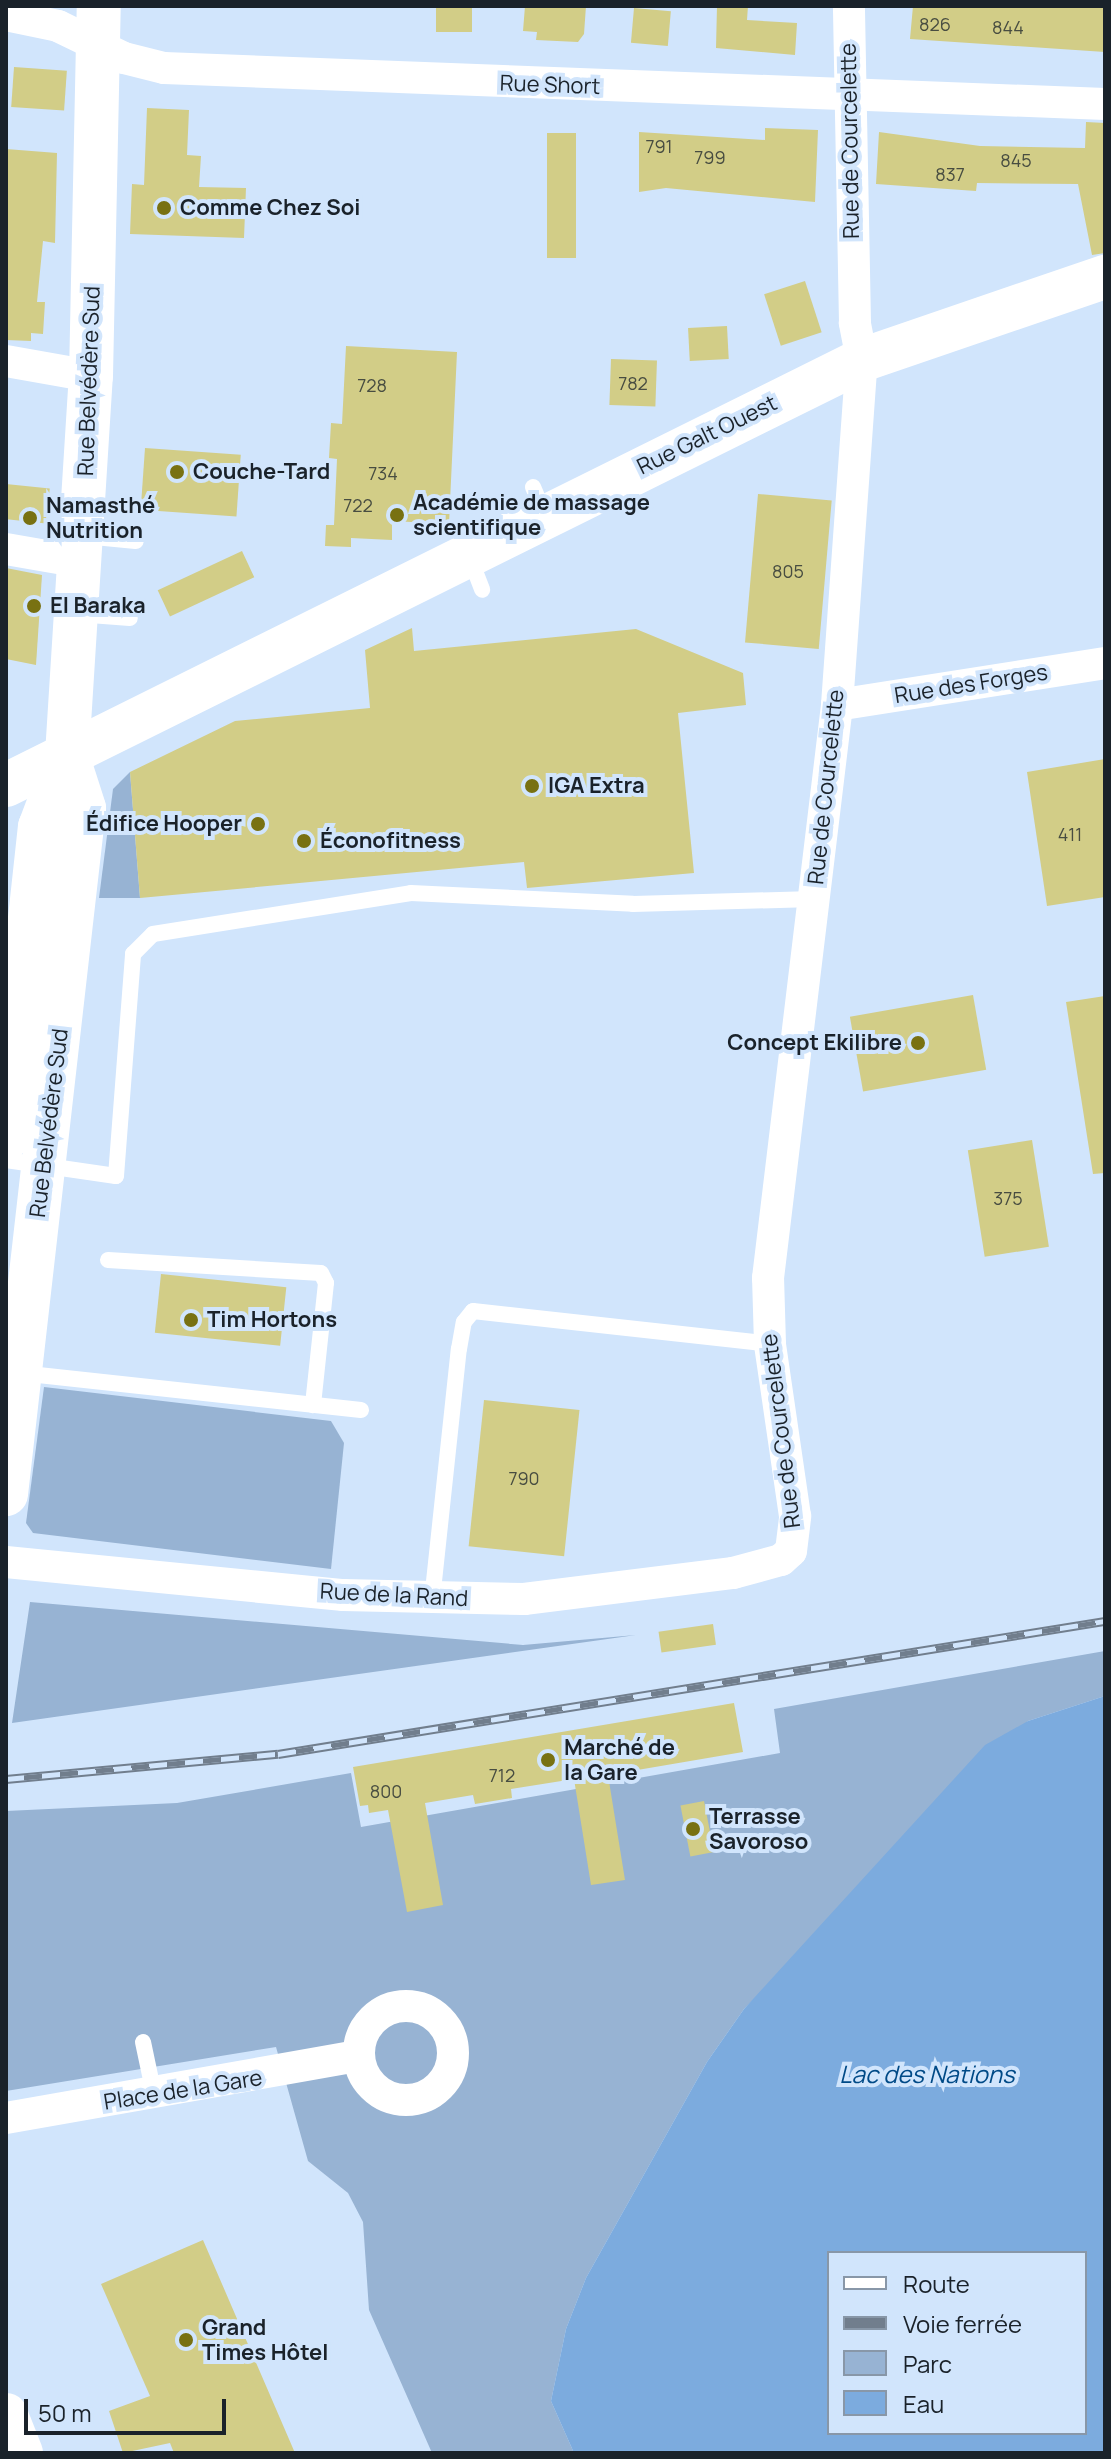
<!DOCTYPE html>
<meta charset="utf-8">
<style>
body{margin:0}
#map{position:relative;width:1111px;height:2459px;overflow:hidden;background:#d1e5fc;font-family:Manrope,sans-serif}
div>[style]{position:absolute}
.green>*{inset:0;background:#97b3d3}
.water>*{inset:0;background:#7cabde}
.building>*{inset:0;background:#d2cd87;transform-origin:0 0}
.lane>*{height:16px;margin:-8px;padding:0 8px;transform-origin:8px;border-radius:8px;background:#fff}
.street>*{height:32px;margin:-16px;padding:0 16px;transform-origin:16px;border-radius:16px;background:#fff}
.street>.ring{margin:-16px;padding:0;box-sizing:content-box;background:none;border:32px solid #fff;border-radius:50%}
.secondary>*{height:44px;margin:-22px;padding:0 22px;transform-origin:22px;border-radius:22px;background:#fff}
.rail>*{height:9px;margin-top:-4.5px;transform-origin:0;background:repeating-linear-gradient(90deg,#d1e5fc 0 18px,#717e8d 0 36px);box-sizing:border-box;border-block:2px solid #717e8d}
.dots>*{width:22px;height:22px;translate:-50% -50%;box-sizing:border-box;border:4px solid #d1e5fc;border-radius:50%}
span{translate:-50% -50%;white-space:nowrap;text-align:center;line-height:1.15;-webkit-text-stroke:8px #d1e5fc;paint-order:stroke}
.number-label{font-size:18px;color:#484d41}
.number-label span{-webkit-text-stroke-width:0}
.street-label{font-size:22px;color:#1a222a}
.poi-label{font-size:22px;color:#1a222a;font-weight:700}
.left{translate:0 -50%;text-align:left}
.right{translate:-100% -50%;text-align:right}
.water-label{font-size:24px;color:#004a87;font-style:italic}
.frame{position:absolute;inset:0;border:8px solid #1a222a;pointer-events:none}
.legend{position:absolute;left:827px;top:2251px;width:260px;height:184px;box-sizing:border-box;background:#d1e5fc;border:2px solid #8897a8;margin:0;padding:10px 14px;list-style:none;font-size:24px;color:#1a222a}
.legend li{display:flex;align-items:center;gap:16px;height:40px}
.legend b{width:40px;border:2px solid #8897a8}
.scale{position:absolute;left:24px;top:2399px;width:202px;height:36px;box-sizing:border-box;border:4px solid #1a222a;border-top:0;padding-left:10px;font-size:24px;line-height:28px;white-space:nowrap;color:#1a222a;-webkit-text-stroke:6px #d1e5fc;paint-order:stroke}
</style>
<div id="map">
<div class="green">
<div style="clip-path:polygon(130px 772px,140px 898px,99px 898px,113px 789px)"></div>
<div style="clip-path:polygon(44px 1387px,331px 1421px,344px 1443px,331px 1569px,33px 1533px,26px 1523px)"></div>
<div style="clip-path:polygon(30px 1602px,523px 1645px,636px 1635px,12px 1723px)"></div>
<div style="clip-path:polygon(1105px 1651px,1105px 1696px,1028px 1721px,744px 2009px,707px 2062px,586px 2278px,566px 2329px,551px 2401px,574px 2453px,432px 2453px,369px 2310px,363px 2222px,348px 2193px,308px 2161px,276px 2047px,6px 2091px,6px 1811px,177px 1803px,351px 1773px,361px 1827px,780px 1753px,774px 1709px)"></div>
</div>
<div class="water">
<div style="clip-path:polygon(evenodd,1105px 1696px,1105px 2453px,574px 2453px,551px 2401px,566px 2329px,586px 2278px,707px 2062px,744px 2009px,985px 1745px,1028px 1721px,1105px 1696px,829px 2253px,1085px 2253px,1085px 2433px,829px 2433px,829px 2253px)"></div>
</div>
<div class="building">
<div style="left:436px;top:6px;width:36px;height:26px"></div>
<div style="clip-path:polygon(525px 6px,586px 6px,584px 34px,578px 42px,536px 40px,537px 32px,523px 31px)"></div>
<div style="clip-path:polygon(717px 6px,748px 6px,747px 20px,797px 23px,795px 55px,716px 48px)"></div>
<div style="clip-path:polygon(913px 6px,1105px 6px,1105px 52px,910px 39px)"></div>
<div style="left:634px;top:8px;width:37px;height:35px;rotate:5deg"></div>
<div style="left:14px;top:67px;width:53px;height:40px;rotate:4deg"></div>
<div style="clip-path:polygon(147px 108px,189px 110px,187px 155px,201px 156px,199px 187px,246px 188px,244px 238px,130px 234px,132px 184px,144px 185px)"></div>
<div style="clip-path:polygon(1086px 122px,1105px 123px,1105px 253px,1092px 255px,1078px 184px,977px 183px,976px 191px,876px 184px,879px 132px,980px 146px,1085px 148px)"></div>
<div style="clip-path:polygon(765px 128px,818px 130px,815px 202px,666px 188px,639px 192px,639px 132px,765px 140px)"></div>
<div style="left:547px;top:133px;width:29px;height:125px"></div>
<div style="clip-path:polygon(6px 149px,57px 153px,55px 243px,43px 241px,37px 302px,45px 302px,43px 334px,31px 333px,31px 341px,6px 340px)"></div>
<div style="left:805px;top:281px;width:54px;height:43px;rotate:72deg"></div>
<div style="left:727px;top:326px;width:33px;height:39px;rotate:87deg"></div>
<div style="clip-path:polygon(346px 346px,457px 352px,449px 524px,392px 521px,392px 540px,351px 538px,351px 547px,325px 546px,326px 525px,334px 525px,337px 459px,329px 458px,331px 423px,342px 424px)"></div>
<div style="left:611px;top:359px;width:46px;height:46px;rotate:2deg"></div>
<div style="left:145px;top:448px;width:96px;height:62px;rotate:4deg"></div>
<div style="left:6px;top:484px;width:44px;height:35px;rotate:6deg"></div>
<div style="left:758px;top:494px;width:74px;height:149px;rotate:5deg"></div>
<div style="left:242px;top:551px;width:29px;height:93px;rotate:65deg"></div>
<div style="clip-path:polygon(6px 568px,42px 575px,36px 665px,6px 659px)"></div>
<div style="clip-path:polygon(412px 628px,414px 651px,636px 629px,743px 673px,746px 705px,678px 713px,694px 873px,527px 888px,524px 862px,140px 898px,130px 772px,235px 721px,370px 708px,365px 650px)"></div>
<div style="clip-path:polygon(1105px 759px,1105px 897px,1047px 906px,1027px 772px)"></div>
<div style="left:973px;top:995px;width:76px;height:125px;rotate:80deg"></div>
<div style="clip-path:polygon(1105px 996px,1105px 1173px,1093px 1174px,1066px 1002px)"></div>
<div style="left:1032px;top:1140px;width:108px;height:65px;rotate:81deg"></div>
<div style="left:161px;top:1274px;width:126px;height:59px;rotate:6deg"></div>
<div style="left:484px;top:1400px;width:96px;height:147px;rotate:6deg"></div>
<div style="left:713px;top:1624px;width:21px;height:55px;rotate:82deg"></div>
<div style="clip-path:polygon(734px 1703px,743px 1752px,608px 1775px,625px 1880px,591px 1885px,574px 1779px,511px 1789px,512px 1798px,475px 1804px,473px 1795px,425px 1803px,443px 1905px,407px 1912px,388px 1810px,369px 1813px,368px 1805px,360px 1806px,353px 1767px)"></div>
<div style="left:704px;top:1801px;width:52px;height:24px;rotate:79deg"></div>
<div style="clip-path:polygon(203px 2240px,295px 2453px,174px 2453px,170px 2443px,123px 2453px,109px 2411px,150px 2396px,101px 2284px)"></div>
</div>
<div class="lane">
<div style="left:533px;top:487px;width:30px;rotate:67deg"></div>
<div style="left:84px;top:536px;width:52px;rotate:5.5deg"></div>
<div style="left:470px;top:558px;width:34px;rotate:69deg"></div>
<div style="left:77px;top:614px;width:53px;rotate:4.3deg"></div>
<div style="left:6px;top:1160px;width:111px;rotate:8.3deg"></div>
<div style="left:116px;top:1176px;width:223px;rotate:-85.6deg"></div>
<div style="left:133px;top:954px;width:28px;rotate:-45deg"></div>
<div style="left:153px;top:934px;width:261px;rotate:-9deg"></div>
<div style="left:411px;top:893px;width:222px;rotate:2.8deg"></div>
<div style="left:633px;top:904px;width:181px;rotate:-1.6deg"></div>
<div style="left:108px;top:1260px;width:213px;rotate:3.5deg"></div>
<div style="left:321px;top:1273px;width:11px;rotate:63deg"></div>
<div style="left:326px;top:1283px;width:123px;rotate:96.1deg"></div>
<div style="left:20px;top:1373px;width:343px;rotate:6.2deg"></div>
<div style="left:432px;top:1600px;width:252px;rotate:-83.9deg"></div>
<div style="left:459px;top:1349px;width:27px;rotate:-80deg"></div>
<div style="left:464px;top:1322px;width:14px;rotate:-51deg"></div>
<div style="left:473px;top:1311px;width:299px;rotate:6.3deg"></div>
<div style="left:143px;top:2042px;width:53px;rotate:78.1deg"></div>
</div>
<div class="street">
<div style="left:6px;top:15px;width:53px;rotate:11.9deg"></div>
<div style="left:58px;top:26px;width:73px;rotate:25.9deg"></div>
<div style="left:124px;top:58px;width:41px;rotate:14deg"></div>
<div style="left:164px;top:68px;width:942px;rotate:2.19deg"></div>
<div style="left:6px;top:361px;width:86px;rotate:10deg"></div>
<div style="left:6px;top:549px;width:76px;rotate:9.8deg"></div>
<div style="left:837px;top:705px;width:271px;rotate:-8.9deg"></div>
<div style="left:6px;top:1562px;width:339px;rotate:5.6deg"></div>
<div style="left:343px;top:1595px;width:181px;rotate:1.3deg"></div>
<div style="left:524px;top:1599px;width:211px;rotate:-7.1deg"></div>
<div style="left:733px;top:1573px;width:50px;rotate:-15.2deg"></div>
<div style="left:781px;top:1560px;width:13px;rotate:-42deg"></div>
<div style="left:791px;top:1551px;width:35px;rotate:-83deg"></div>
<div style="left:795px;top:1516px;width:174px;rotate:-98.3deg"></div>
<div style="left:770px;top:1344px;width:66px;rotate:-91.7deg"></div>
<div style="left:768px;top:1278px;width:577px;rotate:-83.13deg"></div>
<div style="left:837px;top:705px;width:346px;rotate:-85.9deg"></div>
<div style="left:862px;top:360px;width:38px;rotate:-101deg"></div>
<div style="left:855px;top:323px;width:317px;rotate:-91.1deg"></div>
<div class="ring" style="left:359px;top:2006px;width:62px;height:62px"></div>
<div style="left:6px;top:2118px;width:358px;rotate:-10deg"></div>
</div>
<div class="secondary">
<div style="left:6px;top:785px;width:956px;rotate:-26.4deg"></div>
<div style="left:862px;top:360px;width:257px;rotate:-18.9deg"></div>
<div style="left:6px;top:1139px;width:314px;rotate:-83.8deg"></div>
<div style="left:40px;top:827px;width:77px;rotate:-69.4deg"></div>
<div style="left:67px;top:755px;width:380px;rotate:-86.4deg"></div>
<div style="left:91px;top:376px;width:370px;rotate:-88.8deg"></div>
<div style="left:6px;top:1494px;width:690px;rotate:-83.51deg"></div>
<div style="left:84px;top:808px;width:56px;rotate:-107.8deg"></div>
<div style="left:6px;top:2415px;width:41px;rotate:68.5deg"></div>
</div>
<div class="rail">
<div style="left:6px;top:1779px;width:273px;rotate:-5.3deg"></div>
<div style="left:278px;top:1754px;width:838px;rotate:-9.14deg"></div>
</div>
<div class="dots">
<div style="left:164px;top:208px;background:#787112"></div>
<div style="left:177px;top:472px;background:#787112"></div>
<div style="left:397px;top:515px;background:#787112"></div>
<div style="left:30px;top:518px;background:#787112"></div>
<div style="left:34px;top:606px;background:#787112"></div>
<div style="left:532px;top:786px;background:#787112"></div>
<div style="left:258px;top:824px;background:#787112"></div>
<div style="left:304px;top:841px;background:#787112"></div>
<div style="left:918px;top:1043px;background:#787112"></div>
<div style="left:191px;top:1320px;background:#787112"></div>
<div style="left:548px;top:1760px;background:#787112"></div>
<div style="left:693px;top:1829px;background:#787112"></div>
<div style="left:186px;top:2340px;background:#787112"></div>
</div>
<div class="number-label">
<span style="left:935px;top:24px">826</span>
<span style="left:1008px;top:27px">844</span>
<span style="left:659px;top:146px">791</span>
<span style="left:710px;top:157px">799</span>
<span style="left:1016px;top:160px">845</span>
<span style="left:950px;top:174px">837</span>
<span style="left:633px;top:383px">782</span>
<span style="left:372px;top:385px">728</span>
<span style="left:383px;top:473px">734</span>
<span style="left:358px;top:505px">722</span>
<span style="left:788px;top:571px">805</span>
<span style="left:1070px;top:834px">411</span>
<span style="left:1008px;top:1198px">375</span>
<span style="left:524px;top:1478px">790</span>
<span style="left:502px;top:1775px">712</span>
<span style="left:386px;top:1791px">800</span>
</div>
<div class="street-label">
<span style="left:550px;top:85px;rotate:2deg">Rue Short</span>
<span style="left:850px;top:141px;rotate:-91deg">Rue de Courcelette</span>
<span style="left:89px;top:381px;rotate:-88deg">Rue Belvédère Sud</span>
<span style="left:707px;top:435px;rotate:-26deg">Rue Galt Ouest</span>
<span style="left:971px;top:684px;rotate:-9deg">Rue des Forges</span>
<span style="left:826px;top:787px;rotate:-84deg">Rue de Courcelette</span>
<span style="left:49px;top:1123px;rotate:-83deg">Rue Belvédère Sud</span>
<span style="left:781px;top:1431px;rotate:-97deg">Rue de Courcelette</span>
<span style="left:394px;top:1595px;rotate:3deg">Rue de la Rand</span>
<span style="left:183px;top:2090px;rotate:-9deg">Place de la Gare</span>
</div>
<div class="poi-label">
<span class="left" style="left:180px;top:208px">Comme Chez Soi</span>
<span class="left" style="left:193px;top:472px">Couche-Tard</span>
<span class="left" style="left:413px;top:515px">Académie de massage<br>scientifique</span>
<span class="left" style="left:46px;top:518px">Namasthé<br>Nutrition</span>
<span class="left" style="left:50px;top:606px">El Baraka</span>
<span class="left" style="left:548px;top:786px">IGA Extra</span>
<span class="right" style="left:242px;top:824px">Édifice Hooper</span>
<span class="left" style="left:320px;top:841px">Éconofitness</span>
<span class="right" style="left:902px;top:1043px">Concept Ekilibre</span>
<span class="left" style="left:207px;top:1320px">Tim Hortons</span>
<span class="left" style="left:564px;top:1760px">Marché de<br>la Gare</span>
<span class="left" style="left:709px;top:1829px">Terrasse<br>Savoroso</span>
<span class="left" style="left:202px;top:2340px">Grand<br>Times Hôtel</span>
</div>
<div class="water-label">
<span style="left:927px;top:2074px">Lac des Nations</span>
</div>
<div class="frame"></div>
<ul class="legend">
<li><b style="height:10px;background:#fff"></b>Route</li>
<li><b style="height:10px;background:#717e8d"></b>Voie ferrée</li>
<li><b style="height:22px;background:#97b3d3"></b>Parc</li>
<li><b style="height:22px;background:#7cabde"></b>Eau</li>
</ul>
<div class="scale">50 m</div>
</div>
